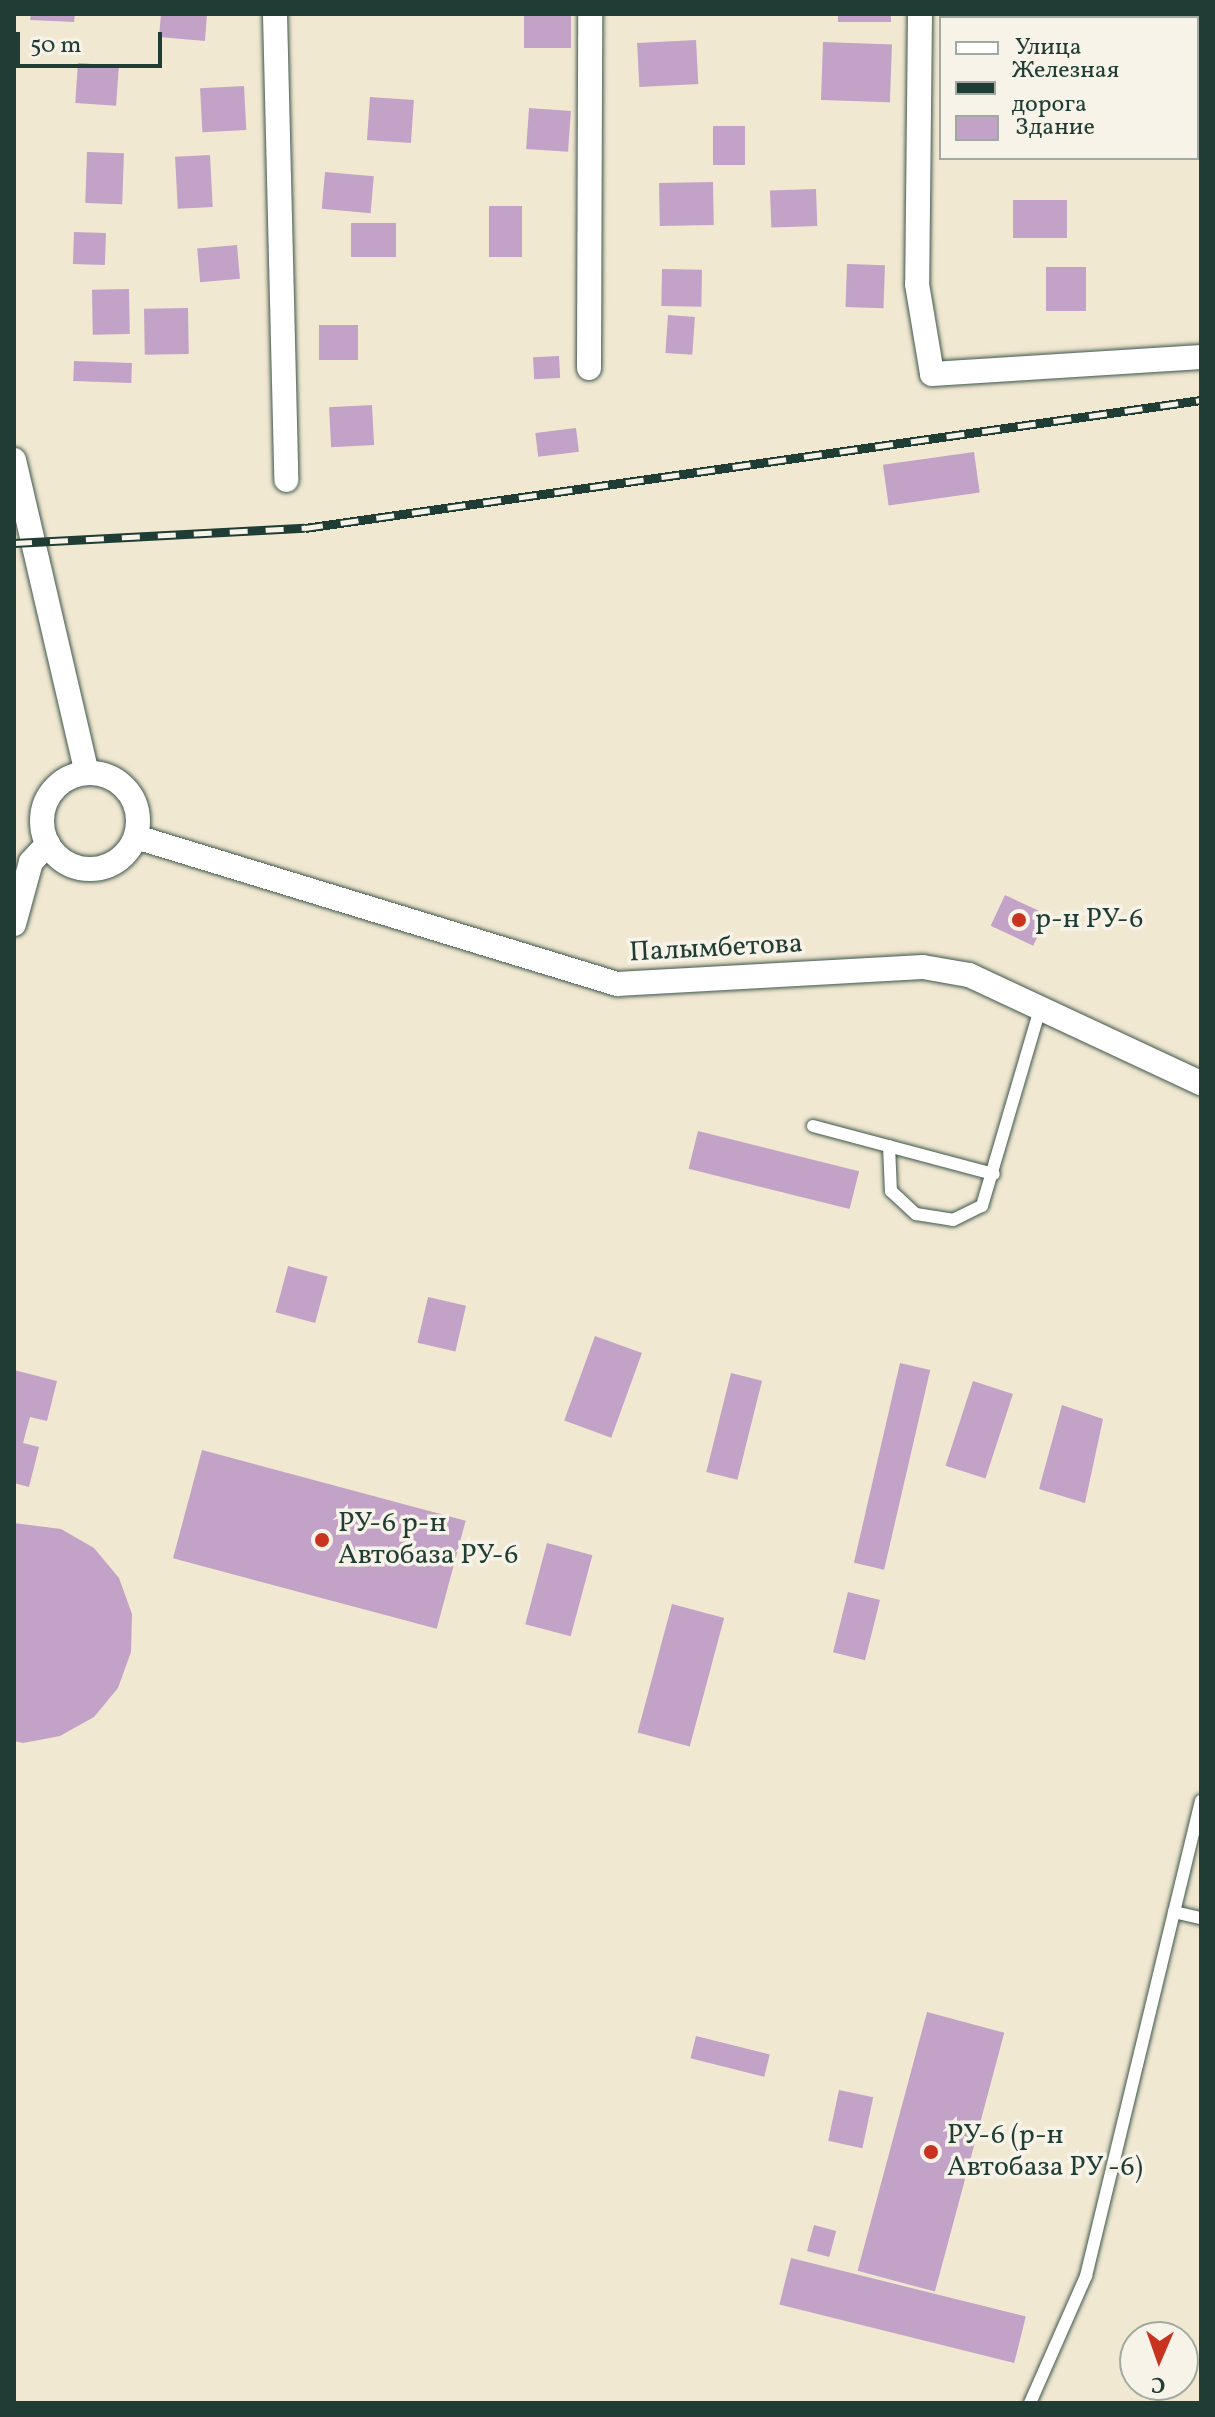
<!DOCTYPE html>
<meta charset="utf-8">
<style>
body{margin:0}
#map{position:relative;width:1215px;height:2417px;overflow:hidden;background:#f1e8d1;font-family:Vollkorn,serif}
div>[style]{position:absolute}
.building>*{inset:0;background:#c2a3c7;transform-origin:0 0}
.roads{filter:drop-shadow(0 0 2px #3e574c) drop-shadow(0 0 2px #3e574c)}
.service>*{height:12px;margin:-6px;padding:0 6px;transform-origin:6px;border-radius:6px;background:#fff}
.minor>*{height:24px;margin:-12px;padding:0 12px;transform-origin:12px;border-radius:12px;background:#fff}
.minor>.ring{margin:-12px;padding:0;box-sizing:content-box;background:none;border:24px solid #fff;border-radius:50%}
.rail>*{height:9px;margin-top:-4.5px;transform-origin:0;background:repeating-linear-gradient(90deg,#f7f3e8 0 18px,#1f3d34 0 36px);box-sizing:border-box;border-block:2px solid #1f3d34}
.dots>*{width:22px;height:22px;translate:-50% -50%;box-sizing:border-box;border:4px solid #f7f3e8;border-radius:50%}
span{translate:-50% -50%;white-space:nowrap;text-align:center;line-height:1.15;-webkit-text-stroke:7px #f7f3e8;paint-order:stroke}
.poi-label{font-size:28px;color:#1f3d34}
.left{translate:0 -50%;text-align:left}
.street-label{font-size:28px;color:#1f3d34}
.frame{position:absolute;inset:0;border:16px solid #1f3d34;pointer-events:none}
.legend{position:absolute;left:939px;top:16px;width:260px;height:144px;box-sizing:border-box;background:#f7f3e8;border:2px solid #a1aaa0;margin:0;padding:10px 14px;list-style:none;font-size:24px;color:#1f3d34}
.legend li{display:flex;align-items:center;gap:16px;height:40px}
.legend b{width:40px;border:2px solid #a1aaa0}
.north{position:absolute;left:1119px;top:2321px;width:80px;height:80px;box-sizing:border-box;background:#f7f3e8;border:2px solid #a1aaa0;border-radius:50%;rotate:182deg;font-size:22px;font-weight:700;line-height:32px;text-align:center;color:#1f3d34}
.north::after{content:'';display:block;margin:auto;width:28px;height:36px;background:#c8321e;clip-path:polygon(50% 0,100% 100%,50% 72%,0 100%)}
.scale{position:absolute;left:16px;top:32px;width:146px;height:36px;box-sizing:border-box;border:4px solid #1f3d34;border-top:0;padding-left:10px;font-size:24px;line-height:28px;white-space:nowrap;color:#1f3d34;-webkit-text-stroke:6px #f7f3e8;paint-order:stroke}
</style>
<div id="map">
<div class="building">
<div style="clip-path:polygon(31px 14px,75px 14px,74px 22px,30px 20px)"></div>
<div style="clip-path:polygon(161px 14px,207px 14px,205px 41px,159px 37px)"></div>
<div style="left:524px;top:14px;width:47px;height:34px"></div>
<div style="left:838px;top:14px;width:53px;height:8px"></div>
<div style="left:696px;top:40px;width:44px;height:59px;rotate:87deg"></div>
<div style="left:823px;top:42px;width:69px;height:58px;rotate:2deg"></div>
<div style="left:78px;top:63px;width:41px;height:40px;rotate:4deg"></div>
<div style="left:244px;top:86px;width:44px;height:44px;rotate:87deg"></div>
<div style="left:370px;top:97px;width:44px;height:43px;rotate:4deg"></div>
<div style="left:529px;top:108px;width:42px;height:41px;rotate:4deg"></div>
<div style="left:713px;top:126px;width:32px;height:39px"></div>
<div style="left:87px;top:152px;width:37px;height:51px;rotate:2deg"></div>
<div style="left:210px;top:155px;width:52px;height:35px;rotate:87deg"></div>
<div style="left:325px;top:172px;width:49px;height:37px;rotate:5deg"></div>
<div style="left:713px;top:182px;width:43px;height:54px;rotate:89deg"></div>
<div style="left:816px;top:189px;width:37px;height:46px;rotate:88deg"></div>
<div style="left:1013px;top:200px;width:54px;height:38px"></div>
<div style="left:489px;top:206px;width:33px;height:51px"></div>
<div style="left:396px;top:223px;width:34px;height:45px;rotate:90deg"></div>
<div style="left:74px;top:232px;width:32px;height:32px;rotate:2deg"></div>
<div style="left:237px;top:245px;width:34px;height:40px;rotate:85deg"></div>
<div style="left:847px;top:264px;width:38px;height:43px;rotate:2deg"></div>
<div style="left:1046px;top:267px;width:40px;height:44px"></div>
<div style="left:662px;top:269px;width:40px;height:37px;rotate:1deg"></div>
<div style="left:129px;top:289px;width:45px;height:37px;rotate:89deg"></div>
<div style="left:188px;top:308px;width:46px;height:44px;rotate:89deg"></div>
<div style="left:668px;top:315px;width:27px;height:38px;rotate:4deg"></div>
<div style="left:319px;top:325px;width:39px;height:35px"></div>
<div style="left:559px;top:356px;width:22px;height:26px;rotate:87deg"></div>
<div style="left:74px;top:361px;width:58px;height:20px;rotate:2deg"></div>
<div style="left:372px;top:405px;width:40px;height:43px;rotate:87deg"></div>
<div style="left:576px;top:428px;width:24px;height:41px;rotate:83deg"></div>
<div style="left:974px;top:452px;width:41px;height:92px;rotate:82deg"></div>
<div style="left:1005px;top:895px;width:47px;height:34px;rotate:25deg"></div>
<div style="left:698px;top:1131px;width:166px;height:39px;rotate:14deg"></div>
<div style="left:288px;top:1266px;width:41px;height:48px;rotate:15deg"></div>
<div style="left:428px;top:1297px;width:39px;height:47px;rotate:13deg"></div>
<div style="left:595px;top:1336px;width:50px;height:90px;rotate:20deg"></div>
<div style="left:900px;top:1363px;width:31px;height:205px;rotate:13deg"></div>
<div style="clip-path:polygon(14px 1370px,57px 1381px,47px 1421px,30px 1417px,23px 1443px,39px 1447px,29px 1487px,14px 1483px)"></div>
<div style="left:731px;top:1373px;width:32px;height:102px;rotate:14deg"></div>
<div style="left:973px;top:1381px;width:42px;height:89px;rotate:18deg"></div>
<div style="clip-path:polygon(1062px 1405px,1103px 1419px,1085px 1503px,1039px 1489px)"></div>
<div style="left:202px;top:1450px;width:273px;height:112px;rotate:15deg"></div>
<div style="clip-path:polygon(14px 1523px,61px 1529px,94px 1548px,119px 1578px,132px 1614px,131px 1652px,118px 1688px,94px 1717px,60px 1736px,23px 1743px,14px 1741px)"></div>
<div style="left:547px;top:1543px;width:47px;height:84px;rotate:15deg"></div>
<div style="left:848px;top:1592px;width:33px;height:62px;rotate:14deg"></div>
<div style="left:672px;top:1604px;width:54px;height:133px;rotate:15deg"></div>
<div style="left:927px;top:2012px;width:80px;height:268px;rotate:15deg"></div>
<div style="left:696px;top:2036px;width:76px;height:23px;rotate:14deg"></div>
<div style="left:839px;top:2090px;width:35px;height:52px;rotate:12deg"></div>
<div style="left:814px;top:2225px;width:23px;height:27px;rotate:15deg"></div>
<div style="left:791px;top:2258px;width:242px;height:48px;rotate:14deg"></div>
</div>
<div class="roads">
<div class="service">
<div style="left:813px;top:1126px;width:187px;rotate:14.9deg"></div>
<div style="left:889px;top:1146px;width:45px;rotate:87.5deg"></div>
<div style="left:891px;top:1191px;width:34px;rotate:43deg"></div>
<div style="left:916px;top:1214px;width:37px;rotate:9deg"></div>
<div style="left:953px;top:1220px;width:32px;rotate:-26deg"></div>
<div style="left:982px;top:1206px;width:209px;rotate:-73.6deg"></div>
<div style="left:1174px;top:1912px;width:28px;rotate:13deg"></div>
<div style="left:1030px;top:2403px;width:139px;rotate:-66.2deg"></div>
<div style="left:1086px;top:2276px;width:489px;rotate:-76.4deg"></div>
</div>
<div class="minor">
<div style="left:275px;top:14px;width:466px;rotate:88.6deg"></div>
<div style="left:920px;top:14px;width:270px;rotate:90.6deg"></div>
<div style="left:917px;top:284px;width:91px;rotate:80.5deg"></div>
<div style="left:932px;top:374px;width:270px;rotate:-3.6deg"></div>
<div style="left:589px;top:368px;width:354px;rotate:-89.8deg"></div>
<div style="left:14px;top:460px;width:321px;rotate:76.9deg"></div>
<div class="ring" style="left:42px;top:773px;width:72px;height:72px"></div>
<div style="left:136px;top:837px;width:503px;rotate:16.99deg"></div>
<div style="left:617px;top:984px;width:306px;rotate:-3.2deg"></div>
<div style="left:923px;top:967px;width:47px;rotate:9.9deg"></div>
<div style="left:969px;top:975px;width:256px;rotate:25deg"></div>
<div style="left:14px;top:924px;width:64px;rotate:-74.7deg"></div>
<div style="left:31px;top:862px;width:25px;rotate:-47deg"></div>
</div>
</div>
<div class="rail">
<div style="left:14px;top:543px;width:291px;rotate:-3deg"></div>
<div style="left:305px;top:528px;width:905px;rotate:-8.13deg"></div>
</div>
<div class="dots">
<div style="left:1019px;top:920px;background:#c8321e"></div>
<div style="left:322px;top:1540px;background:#c8321e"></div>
<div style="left:931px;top:2152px;background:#c8321e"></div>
</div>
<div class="poi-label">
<span class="left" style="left:1035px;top:920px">р-н РУ-6</span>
<span class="left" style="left:338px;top:1540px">РУ-6 р-н<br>Автобаза РУ-6</span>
<span class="left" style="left:947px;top:2152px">РУ-6 (р-н<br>Автобаза РУ -6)</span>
</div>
<div class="street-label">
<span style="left:716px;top:949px;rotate:-3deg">Палымбетова</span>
</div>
<div class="frame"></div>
<ul class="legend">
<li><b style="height:10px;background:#fff"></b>Улица</li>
<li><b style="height:10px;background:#1f3d34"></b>Железная дорога</li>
<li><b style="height:22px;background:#c2a3c7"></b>Здание</li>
</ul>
<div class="north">С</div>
<div class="scale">50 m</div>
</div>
